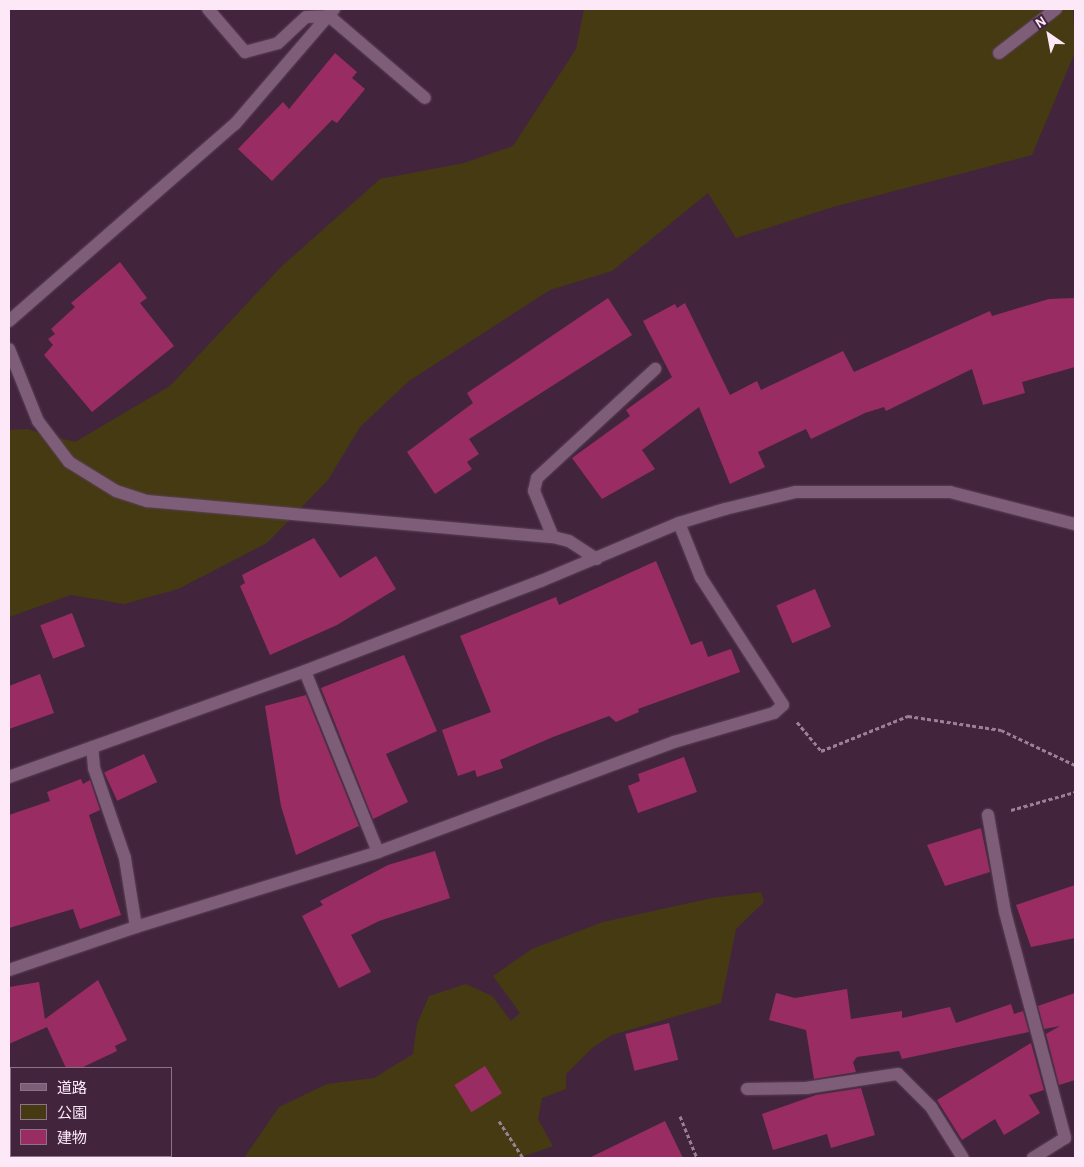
<!DOCTYPE html>
<meta charset="utf-8">
<style>
body{margin:0}
#map{position:relative;width:1084px;height:1167px;overflow:hidden;background:#42253d;font-family:"Alegreya Sans","Noto Sans JP",sans-serif}
div>[style]{position:absolute}
.green>*{inset:0;background:#453a11}
.building>*{inset:0;background:#992d63;transform-origin:0 0}
.path>*{height:3px;margin-top:-1.5px;transform-origin:0;background:repeating-linear-gradient(90deg,#9a8195 0 4px,transparent 0 6.5px)}
.roads{filter:drop-shadow(0 0 1px #5a4156) drop-shadow(0 0 1px #5a4156)}
.service>*{height:12px;margin:-6px;padding:0 6px;transform-origin:6px;border-radius:6px;background:#7e5d78}
.minor>*{height:12px;margin:-6px;padding:0 6px;transform-origin:6px;border-radius:6px;background:#7e5d78}
span{translate:-50% -50%;white-space:nowrap;text-align:center;line-height:1.15;-webkit-text-stroke:4.5px #42253d;paint-order:stroke}
.frame{position:absolute;inset:0;border:10px solid #fce8f7;pointer-events:none}
.legend{position:absolute;left:10px;top:1067px;width:162px;height:90px;box-sizing:border-box;background:#42253d;border:1px solid #8c7387;margin:0;padding:6px 9px;list-style:none;font-size:15px;color:#fce8f7}
.legend li{display:flex;align-items:center;gap:10px;height:25px}
.legend b{width:25px;border:1px solid #8c7387}
.north{position:absolute;left:1024px;top:10px;width:50px;height:50px;-webkit-text-stroke:4px #42253d;paint-order:stroke;rotate:327deg;font-size:14px;font-weight:700;line-height:20px;text-align:center;color:#fce8f7}
.north::after{content:'';display:block;margin:auto;width:18px;height:22px;background:#fce8f7;clip-path:polygon(50% 0,100% 100%,50% 72%,0 100%)}
</style>
<div id="map">
<div class="green">
<div style="clip-path:polygon(584px 9px,1073px 9px,1075px 52px,1032px 155px,833px 207px,736px 238px,708px 193px,612px 271px,550px 290px,409px 381px,360px 427px,328px 480px,267px 543px,178px 589px,124px 604px,71px 595px,9px 617px,9px 430px,27px 429px,75px 442px,170px 386px,282px 266px,380px 179px,464px 163px,513px 146px,576px 49px)"></div>
<div style="clip-path:polygon(761px 892px,764px 902px,736px 929px,721px 1003px,612px 1035px,592px 1048px,566px 1074px,566px 1089px,542px 1098px,538px 1119px,553px 1146px,519px 1158px,244px 1158px,279px 1107px,327px 1084px,374px 1078px,413px 1054px,417px 1024px,429px 996px,466px 984px,492px 996px,511px 1021px,520px 1013px,493px 976px,532px 949px,603px 922px,712px 898px)"></div>
</div>
<div class="building">
<div style="clip-path:polygon(335px 53px,357px 72px,352px 78px,365px 89px,337px 123px,332px 120px,272px 181px,238px 149px,283px 102px,289px 109px)"></div>
<div style="clip-path:polygon(120px 262px,147px 298px,140px 303px,174px 346px,92px 412px,44px 355px,53px 345px,48px 339px,55px 334px,51px 329px,75px 307px,71px 303px)"></div>
<div style="clip-path:polygon(608px 298px,632px 335px,469px 439px,479px 454px,467px 462px,472px 469px,435px 494px,407px 452px,473px 403px,467px 393px)"></div>
<div style="clip-path:polygon(1075px 298px,1075px 367px,1022px 382px,1025px 393px,983px 405px,972px 369px,886px 411px,884px 407px,865px 413px,811px 439px,806px 429px,758px 452px,765px 467px,730px 484px,699px 407px,642px 450px,655px 469px,602px 499px,572px 458px,630px 416px,626px 410px,672px 377px,643px 321px,675px 304px,677px 308px,685px 303px,730px 395px,757px 381px,761px 390px,843px 351px,854px 372px,990px 311px,992px 316px,1049px 299px)"></div>
<div style="clip-path:polygon(314px 538px,340px 578px,376px 556px,396px 589px,337px 625px,270px 655px,240px 586px,245px 583px,242px 575px)"></div>
<div style="clip-path:polygon(656px 561px,691px 645px,702px 641px,708px 657px,731px 649px,740px 672px,638px 709px,639px 712px,616px 722px,609px 716px,553px 737px,500px 760px,503px 768px,477px 777px,475px 770px,458px 776px,442px 730px,491px 712px,460px 636px,556px 597px,559px 605px)"></div>
<div style="left:815px;top:589px;width:41px;height:42px;rotate:67deg"></div>
<div style="left:72px;top:613px;width:36px;height:34px;rotate:69deg"></div>
<div style="clip-path:polygon(404px 655px,437px 731px,386px 754px,408px 802px,373px 819px,321px 688px)"></div>
<div style="clip-path:polygon(40px 674px,54px 713px,9px 729px,9px 686px)"></div>
<div style="clip-path:polygon(306px 695px,359px 826px,296px 855px,281px 806px,265px 706px)"></div>
<div style="left:144px;top:754px;width:31px;height:44px;rotate:65deg"></div>
<div style="clip-path:polygon(684px 757px,697px 792px,638px 813px,628px 786px,640px 781px,638px 774px)"></div>
<div style="clip-path:polygon(81px 779px,83px 784px,90px 780px,100px 810px,89px 815px,121px 915px,80px 929px,73px 909px,9px 928px,9px 815px,50px 801px,47px 792px)"></div>
<div style="clip-path:polygon(981px 828px,990px 872px,945px 886px,927px 845px)"></div>
<div style="clip-path:polygon(435px 851px,450px 898px,379px 921px,351px 935px,371px 972px,339px 988px,302px 916px,323px 905px,320px 901px,388px 865px)"></div>
<div style="clip-path:polygon(1075px 885px,1075px 938px,1031px 947px,1016px 905px)"></div>
<div style="clip-path:polygon(98px 980px,127px 1040px,115px 1046px,117px 1051px,81px 1068px,66px 1068px,47px 1027px,9px 1044px,9px 987px,39px 982px,45px 1019px)"></div>
<div style="clip-path:polygon(847px 989px,851px 1019px,902px 1011px,902px 1018px,950px 1007px,956px 1023px,1011px 1004px,1014px 1014px,1023px 1011px,1029px 1032px,902px 1059px,899px 1051px,857px 1057px,853px 1062px,856px 1072px,814px 1079px,806px 1030px,769px 1020px,776px 993px,795px 998px)"></div>
<div style="clip-path:polygon(1075px 993px,1075px 1080px,1059px 1085px,1046px 1034px,1060px 1026px,1044px 1029px,1038px 1006px)"></div>
<div style="left:669px;top:1023px;width:38px;height:45px;rotate:76deg"></div>
<div style="clip-path:polygon(1031px 1043px,1044px 1090px,1029px 1095px,1040px 1113px,1004px 1135px,995px 1119px,962px 1140px,937px 1100px)"></div>
<div style="left:485px;top:1066px;width:32px;height:36px;rotate:58deg"></div>
<div style="clip-path:polygon(861px 1088px,875px 1135px,831px 1148px,827px 1134px,773px 1150px,762px 1114px,816px 1095px)"></div>
<div style="clip-path:polygon(665px 1121px,683px 1158px,589px 1158px)"></div>
</div>
<div class="path">
<div style="left:797px;top:722px;width:38px;rotate:50deg"></div>
<div style="left:821px;top:751px;width:94px;rotate:-21.9deg"></div>
<div style="left:908px;top:716px;width:94px;rotate:8.6deg"></div>
<div style="left:1001px;top:730px;width:82px;rotate:25.3deg"></div>
<div style="left:1011px;top:810px;width:66px;rotate:-15.7deg"></div>
<div style="left:680px;top:1116px;width:45px;rotate:68deg"></div>
<div style="left:499px;top:1121px;width:44px;rotate:57deg"></div>
</div>
<div class="roads">
<div class="service">
<div style="left:329px;top:16px;width:126px;rotate:40.5deg"></div>
<div style="left:999px;top:53px;width:72px;rotate:-37.7deg"></div>
<div style="left:553px;top:537px;width:50px;rotate:-112.4deg"></div>
<div style="left:534px;top:491px;width:13px;rotate:-77deg"></div>
<div style="left:537px;top:478px;width:161px;rotate:-42.7deg"></div>
<div style="left:988px;top:815px;width:98px;rotate:80.1deg"></div>
<div style="left:1005px;top:912px;width:234px;rotate:75.1deg"></div>
<div style="left:1065px;top:1138px;width:38px;rotate:148deg"></div>
<div style="left:747px;top:1089px;width:59px;rotate:-1deg"></div>
<div style="left:806px;top:1088px;width:93px;rotate:-8.7deg"></div>
<div style="left:898px;top:1074px;width:47px;rotate:45deg"></div>
<div style="left:931px;top:1107px;width:60px;rotate:57.9deg"></div>
</div>
<div class="minor">
<div style="left:208px;top:9px;width:57px;rotate:49.3deg"></div>
<div style="left:245px;top:52px;width:34px;rotate:-15deg"></div>
<div style="left:278px;top:43px;width:38px;rotate:-43deg"></div>
<div style="left:306px;top:17px;width:23px;rotate:-2deg"></div>
<div style="left:9px;top:321px;width:300px;rotate:-41.1deg"></div>
<div style="left:235px;top:124px;width:152px;rotate:-49.3deg"></div>
<div style="left:9px;top:349px;width:78px;rotate:68.1deg"></div>
<div style="left:38px;top:421px;width:51px;rotate:52.9deg"></div>
<div style="left:69px;top:462px;width:55px;rotate:31.7deg"></div>
<div style="left:116px;top:491px;width:33px;rotate:18deg"></div>
<div style="left:147px;top:501px;width:408px;rotate:5.1deg"></div>
<div style="left:553px;top:537px;width:16px;rotate:14deg"></div>
<div style="left:569px;top:541px;width:33px;rotate:33deg"></div>
<div style="left:9px;top:777px;width:314px;rotate:-19.7deg"></div>
<div style="left:305px;top:671px;width:253px;rotate:-20.9deg"></div>
<div style="left:541px;top:581px;width:150px;rotate:-22.8deg"></div>
<div style="left:679px;top:523px;width:48px;rotate:-16.9deg"></div>
<div style="left:725px;top:509px;width:73px;rotate:-13.5deg"></div>
<div style="left:796px;top:492px;width:154px"></div>
<div style="left:950px;top:492px;width:129px;rotate:14.4deg"></div>
<div style="left:378px;top:852px;width:316px;rotate:-20.4deg"></div>
<div style="left:674px;top:742px;width:104px;rotate:-16.2deg"></div>
<div style="left:774px;top:713px;width:12px;rotate:-42deg"></div>
<div style="left:783px;top:705px;width:151px;rotate:-122.8deg"></div>
<div style="left:701px;top:578px;width:59px;rotate:-111.8deg"></div>
<div style="left:136px;top:927px;width:253px;rotate:-17.2deg"></div>
<div style="left:378px;top:852px;width:195px;rotate:-112deg"></div>
<div style="left:9px;top:970px;width:134px;rotate:-18.7deg"></div>
<div style="left:136px;top:927px;width:70px;rotate:-99.1deg"></div>
<div style="left:125px;top:858px;width:95px;rotate:-109deg"></div>
<div style="left:94px;top:768px;width:21px;rotate:-95deg"></div>
</div>
</div>
<div class="frame"></div>
<ul class="legend">
<li><b style="height:6px;background:#7e5d78"></b>道路</li>
<li><b style="height:14px;background:#453a11"></b>公園</li>
<li><b style="height:14px;background:#992d63"></b>建物</li>
</ul>
<div class="north">N</div>
</div>
